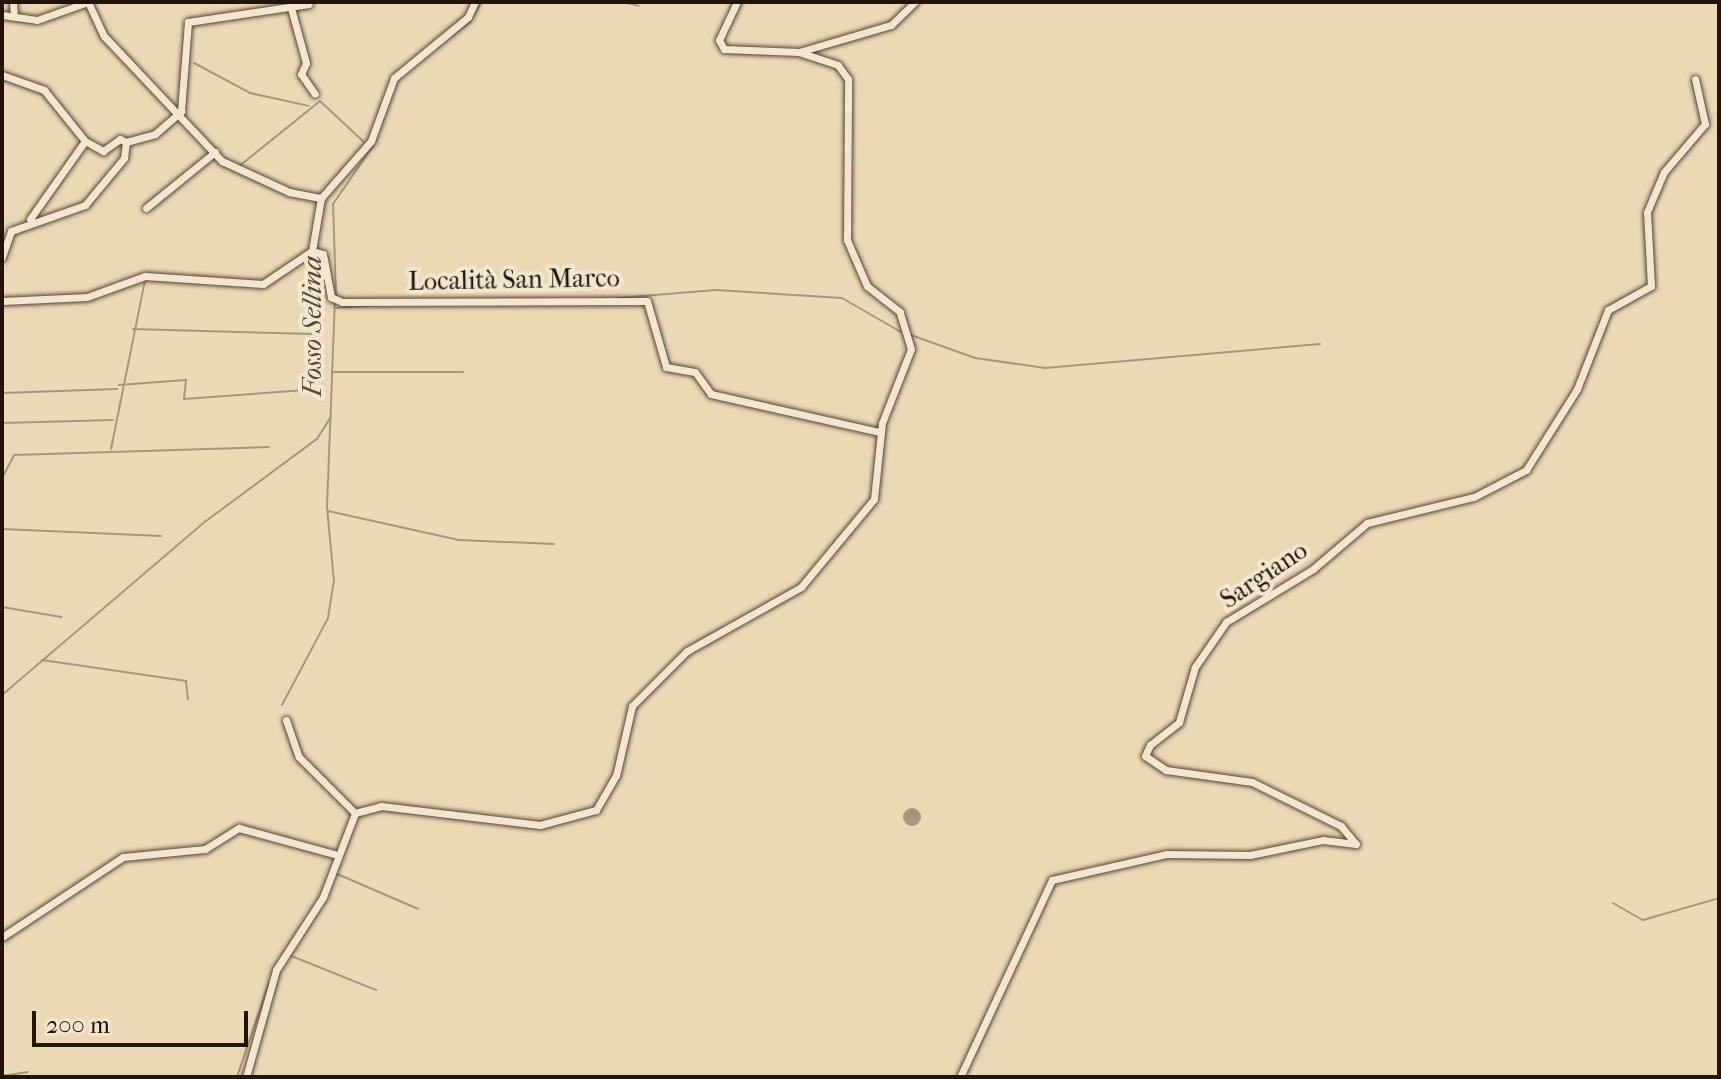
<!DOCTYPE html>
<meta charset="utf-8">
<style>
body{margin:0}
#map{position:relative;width:1721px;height:1079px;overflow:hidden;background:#ebd9b3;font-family:"IM FELL French Canon",serif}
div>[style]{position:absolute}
.water>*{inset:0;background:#a7967a}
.round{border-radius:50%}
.stream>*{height:2px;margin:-1px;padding:0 1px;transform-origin:1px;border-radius:1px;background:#a7967a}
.roads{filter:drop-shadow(0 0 2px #544435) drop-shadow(0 0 2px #544435)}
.minor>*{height:7px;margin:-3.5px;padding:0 3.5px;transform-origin:3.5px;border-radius:3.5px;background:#f2e6ce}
span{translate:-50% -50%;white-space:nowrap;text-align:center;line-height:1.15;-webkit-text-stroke:8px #f2e6ce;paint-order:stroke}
.street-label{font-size:26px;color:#22130b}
.water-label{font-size:28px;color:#574737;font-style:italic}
.frame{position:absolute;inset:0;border:4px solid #22130b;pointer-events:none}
.scale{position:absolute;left:32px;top:1011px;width:216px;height:36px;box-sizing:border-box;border:4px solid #22130b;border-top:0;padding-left:10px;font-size:24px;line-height:28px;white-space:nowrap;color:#22130b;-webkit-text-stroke:6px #f2e6ce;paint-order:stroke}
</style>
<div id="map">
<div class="water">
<div class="round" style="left:903px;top:808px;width:18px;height:18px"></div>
</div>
<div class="stream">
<div style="left:623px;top:2px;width:16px;rotate:14deg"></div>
<div style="left:451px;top:36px;width:24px;rotate:-36deg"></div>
<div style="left:470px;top:22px;width:23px;rotate:-61deg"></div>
<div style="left:194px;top:63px;width:64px;rotate:28.2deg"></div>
<div style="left:250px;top:93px;width:60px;rotate:12.4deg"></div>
<div style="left:238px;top:167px;width:105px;rotate:-38.8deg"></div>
<div style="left:320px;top:101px;width:60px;rotate:43deg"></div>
<div style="left:336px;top:297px;width:93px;rotate:-91.8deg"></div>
<div style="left:333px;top:204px;width:70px;rotate:-55.4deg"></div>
<div style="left:373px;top:146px;width:53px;rotate:-70.2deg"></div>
<div style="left:618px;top:298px;width:98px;rotate:-4.7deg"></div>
<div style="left:716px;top:290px;width:126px;rotate:3.6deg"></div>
<div style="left:842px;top:298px;width:68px;rotate:30deg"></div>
<div style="left:334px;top:308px;width:46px;rotate:-3.7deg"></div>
<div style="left:133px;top:329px;width:182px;rotate:1.6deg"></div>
<div style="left:911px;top:335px;width:68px;rotate:19.8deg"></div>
<div style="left:975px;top:358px;width:71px;rotate:8.1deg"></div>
<div style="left:1045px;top:368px;width:276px;rotate:-5deg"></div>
<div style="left:332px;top:372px;width:131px"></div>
<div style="left:119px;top:385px;width:67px;rotate:-4.3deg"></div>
<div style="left:186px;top:380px;width:19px;rotate:96deg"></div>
<div style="left:184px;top:399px;width:136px;rotate:-4.2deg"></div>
<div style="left:2px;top:393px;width:115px;rotate:-2deg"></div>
<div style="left:2px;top:423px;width:111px;rotate:-1.5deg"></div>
<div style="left:111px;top:449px;width:171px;rotate:-78.6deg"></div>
<div style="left:2px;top:478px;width:26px;rotate:-62deg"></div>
<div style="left:14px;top:455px;width:255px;rotate:-1.8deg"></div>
<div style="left:328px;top:511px;width:134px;rotate:12.5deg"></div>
<div style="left:459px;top:540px;width:95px;rotate:2.4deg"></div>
<div style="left:2px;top:529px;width:159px;rotate:2.5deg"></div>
<div style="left:2px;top:607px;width:60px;rotate:9.6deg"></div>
<div style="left:42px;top:660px;width:146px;rotate:8.3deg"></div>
<div style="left:186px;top:681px;width:18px;rotate:84deg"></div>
<div style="left:2px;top:695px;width:268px;rotate:-40.5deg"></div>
<div style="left:206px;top:521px;width:138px;rotate:-36.5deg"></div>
<div style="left:317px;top:439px;width:26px;rotate:-58deg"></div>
<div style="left:282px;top:705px;width:98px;rotate:-62.1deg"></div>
<div style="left:328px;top:618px;width:36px;rotate:-81deg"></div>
<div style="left:334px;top:582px;width:75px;rotate:-95.3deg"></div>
<div style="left:327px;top:507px;width:204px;rotate:-87.8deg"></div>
<div style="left:335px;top:873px;width:90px;rotate:23.4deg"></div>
<div style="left:1613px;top:903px;width:34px;rotate:30deg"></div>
<div style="left:1643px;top:920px;width:79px;rotate:-16.1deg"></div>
<div style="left:289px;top:955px;width:94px;rotate:21.9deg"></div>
<div style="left:2px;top:1076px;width:26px;rotate:-9deg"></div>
<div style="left:50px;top:1077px;width:141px"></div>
<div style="left:237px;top:1077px;width:99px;rotate:-71.2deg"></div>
</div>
<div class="roads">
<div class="minor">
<div style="left:13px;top:2px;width:14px;rotate:86deg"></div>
<div style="left:88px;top:2px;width:38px;rotate:65deg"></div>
<div style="left:104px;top:36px;width:172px;rotate:46.7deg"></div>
<div style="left:222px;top:161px;width:74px;rotate:24.8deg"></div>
<div style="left:289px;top:192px;width:33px;rotate:11deg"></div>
<div style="left:291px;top:8px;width:57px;rotate:74.7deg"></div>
<div style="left:306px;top:63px;width:12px;rotate:114deg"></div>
<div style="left:301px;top:74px;width:24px;rotate:55deg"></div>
<div style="left:2px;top:15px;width:35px;rotate:8deg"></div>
<div style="left:37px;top:20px;width:54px;rotate:-19.4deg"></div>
<div style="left:799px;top:52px;width:96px;rotate:-16.4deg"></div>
<div style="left:891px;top:25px;width:33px;rotate:-44deg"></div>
<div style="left:2px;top:75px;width:45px;rotate:19.7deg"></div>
<div style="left:44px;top:90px;width:65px;rotate:51.2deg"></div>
<div style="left:85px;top:141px;width:21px;rotate:29deg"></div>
<div style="left:103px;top:151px;width:21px;rotate:-35deg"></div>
<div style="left:120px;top:139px;width:7px;rotate:27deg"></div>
<div style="left:126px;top:142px;width:16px;rotate:97deg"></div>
<div style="left:124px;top:158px;width:61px;rotate:129.7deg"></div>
<div style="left:85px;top:205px;width:78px;rotate:160.6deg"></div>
<div style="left:11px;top:231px;width:28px;rotate:109deg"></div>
<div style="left:126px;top:142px;width:30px;rotate:-15deg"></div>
<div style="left:155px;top:134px;width:35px;rotate:-41deg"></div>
<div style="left:181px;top:111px;width:89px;rotate:-85.5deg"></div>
<div style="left:188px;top:22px;width:122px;rotate:-8.5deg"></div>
<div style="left:321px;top:198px;width:76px;rotate:-48.7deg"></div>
<div style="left:371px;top:141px;width:67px;rotate:-69.9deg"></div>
<div style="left:394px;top:78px;width:96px;rotate:-39.5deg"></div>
<div style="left:468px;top:17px;width:17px;rotate:-65deg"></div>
<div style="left:146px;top:208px;width:89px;rotate:-39.1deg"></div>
<div style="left:30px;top:219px;width:95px;rotate:-54.8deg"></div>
<div style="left:312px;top:251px;width:11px;rotate:15deg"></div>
<div style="left:323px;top:254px;width:44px;rotate:79.5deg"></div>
<div style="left:331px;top:297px;width:12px;rotate:24deg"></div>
<div style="left:342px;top:302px;width:305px;rotate:-0.2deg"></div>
<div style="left:647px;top:301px;width:69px;rotate:73.9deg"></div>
<div style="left:666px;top:367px;width:29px;rotate:10deg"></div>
<div style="left:695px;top:372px;width:27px;rotate:54deg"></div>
<div style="left:711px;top:394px;width:173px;rotate:12.7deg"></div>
<div style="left:2px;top:301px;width:85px;rotate:-2.7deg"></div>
<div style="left:87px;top:297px;width:62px;rotate:-19.9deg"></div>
<div style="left:145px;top:276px;width:118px;rotate:3.9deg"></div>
<div style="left:263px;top:284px;width:59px;rotate:-34deg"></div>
<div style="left:312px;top:251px;width:54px;rotate:-80.4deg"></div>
<div style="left:286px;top:720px;width:39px;rotate:71deg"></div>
<div style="left:299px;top:757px;width:79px;rotate:45deg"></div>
<div style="left:2px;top:937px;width:145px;rotate:-33.5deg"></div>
<div style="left:123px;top:857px;width:82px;rotate:-5.6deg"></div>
<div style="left:205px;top:849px;width:40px;rotate:-32deg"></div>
<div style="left:239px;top:828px;width:98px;rotate:15.3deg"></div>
<div style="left:246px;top:1077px;width:111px;rotate:-74.3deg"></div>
<div style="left:276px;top:970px;width:87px;rotate:-57.2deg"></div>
<div style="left:323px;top:897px;width:90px;rotate:-69.1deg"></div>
<div style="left:355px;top:813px;width:27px;rotate:-15deg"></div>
<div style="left:381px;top:806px;width:160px;rotate:6.8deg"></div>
<div style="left:540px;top:825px;width:58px;rotate:-15deg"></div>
<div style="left:596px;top:810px;width:39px;rotate:-60deg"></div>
<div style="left:616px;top:776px;width:72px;rotate:-77.1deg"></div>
<div style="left:632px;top:706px;width:78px;rotate:-45deg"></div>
<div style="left:687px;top:651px;width:131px;rotate:-29.3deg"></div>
<div style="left:801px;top:587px;width:114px;rotate:-50.3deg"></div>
<div style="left:874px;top:499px;width:76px;rotate:-84deg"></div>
<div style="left:882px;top:423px;width:79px;rotate:-68.6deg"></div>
<div style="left:911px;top:349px;width:39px;rotate:-107deg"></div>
<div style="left:900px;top:312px;width:42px;rotate:-141.8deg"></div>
<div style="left:867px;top:286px;width:50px;rotate:-113.5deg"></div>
<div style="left:847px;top:240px;width:161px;rotate:-89.6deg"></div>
<div style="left:848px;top:79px;width:17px;rotate:-126deg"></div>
<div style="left:838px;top:65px;width:41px;rotate:-161.6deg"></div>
<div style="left:799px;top:52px;width:75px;rotate:-177.7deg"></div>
<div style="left:724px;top:49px;width:10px;rotate:-119deg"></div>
<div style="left:719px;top:40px;width:42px;rotate:-64.7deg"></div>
<div style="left:960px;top:1077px;width:217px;rotate:-65deg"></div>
<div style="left:1052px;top:880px;width:117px;rotate:-12.8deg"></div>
<div style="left:1166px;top:854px;width:84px;rotate:0.7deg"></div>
<div style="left:1250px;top:855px;width:75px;rotate:-11.6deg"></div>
<div style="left:1323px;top:840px;width:33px;rotate:7deg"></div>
<div style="left:1356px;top:844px;width:23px;rotate:-130deg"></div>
<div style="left:1341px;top:826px;width:99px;rotate:-153.7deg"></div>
<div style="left:1252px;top:782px;width:87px;rotate:-172.1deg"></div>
<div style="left:1166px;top:770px;width:25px;rotate:-146deg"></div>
<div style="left:1145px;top:756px;width:12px;rotate:-66deg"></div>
<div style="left:1150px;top:745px;width:37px;rotate:-38deg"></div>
<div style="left:1179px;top:722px;width:57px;rotate:-73.8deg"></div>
<div style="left:1195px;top:667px;width:55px;rotate:-55.4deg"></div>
<div style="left:1226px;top:622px;width:102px;rotate:-31.3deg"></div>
<div style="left:1313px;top:569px;width:71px;rotate:-40.4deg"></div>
<div style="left:1367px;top:523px;width:110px;rotate:-13.7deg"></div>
<div style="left:1474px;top:497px;width:59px;rotate:-27.4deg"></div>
<div style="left:1526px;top:470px;width:96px;rotate:-57.8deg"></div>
<div style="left:1577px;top:389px;width:85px;rotate:-68.6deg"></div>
<div style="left:1608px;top:310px;width:49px;rotate:-29.2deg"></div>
<div style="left:1651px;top:286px;width:74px;rotate:-93.1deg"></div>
<div style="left:1647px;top:212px;width:43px;rotate:-67deg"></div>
<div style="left:1664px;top:172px;width:63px;rotate:-49.5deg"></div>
<div style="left:1705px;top:124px;width:46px;rotate:-102.5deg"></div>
</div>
</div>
<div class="street-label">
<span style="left:514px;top:280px;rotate:-1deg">Località San Marco</span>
<span style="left:1264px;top:575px;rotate:-34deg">Sargiano</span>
</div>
<div class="water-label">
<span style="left:312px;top:326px;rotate:-90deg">Fosso Sellina</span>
</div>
<div class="frame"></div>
<div class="scale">200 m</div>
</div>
